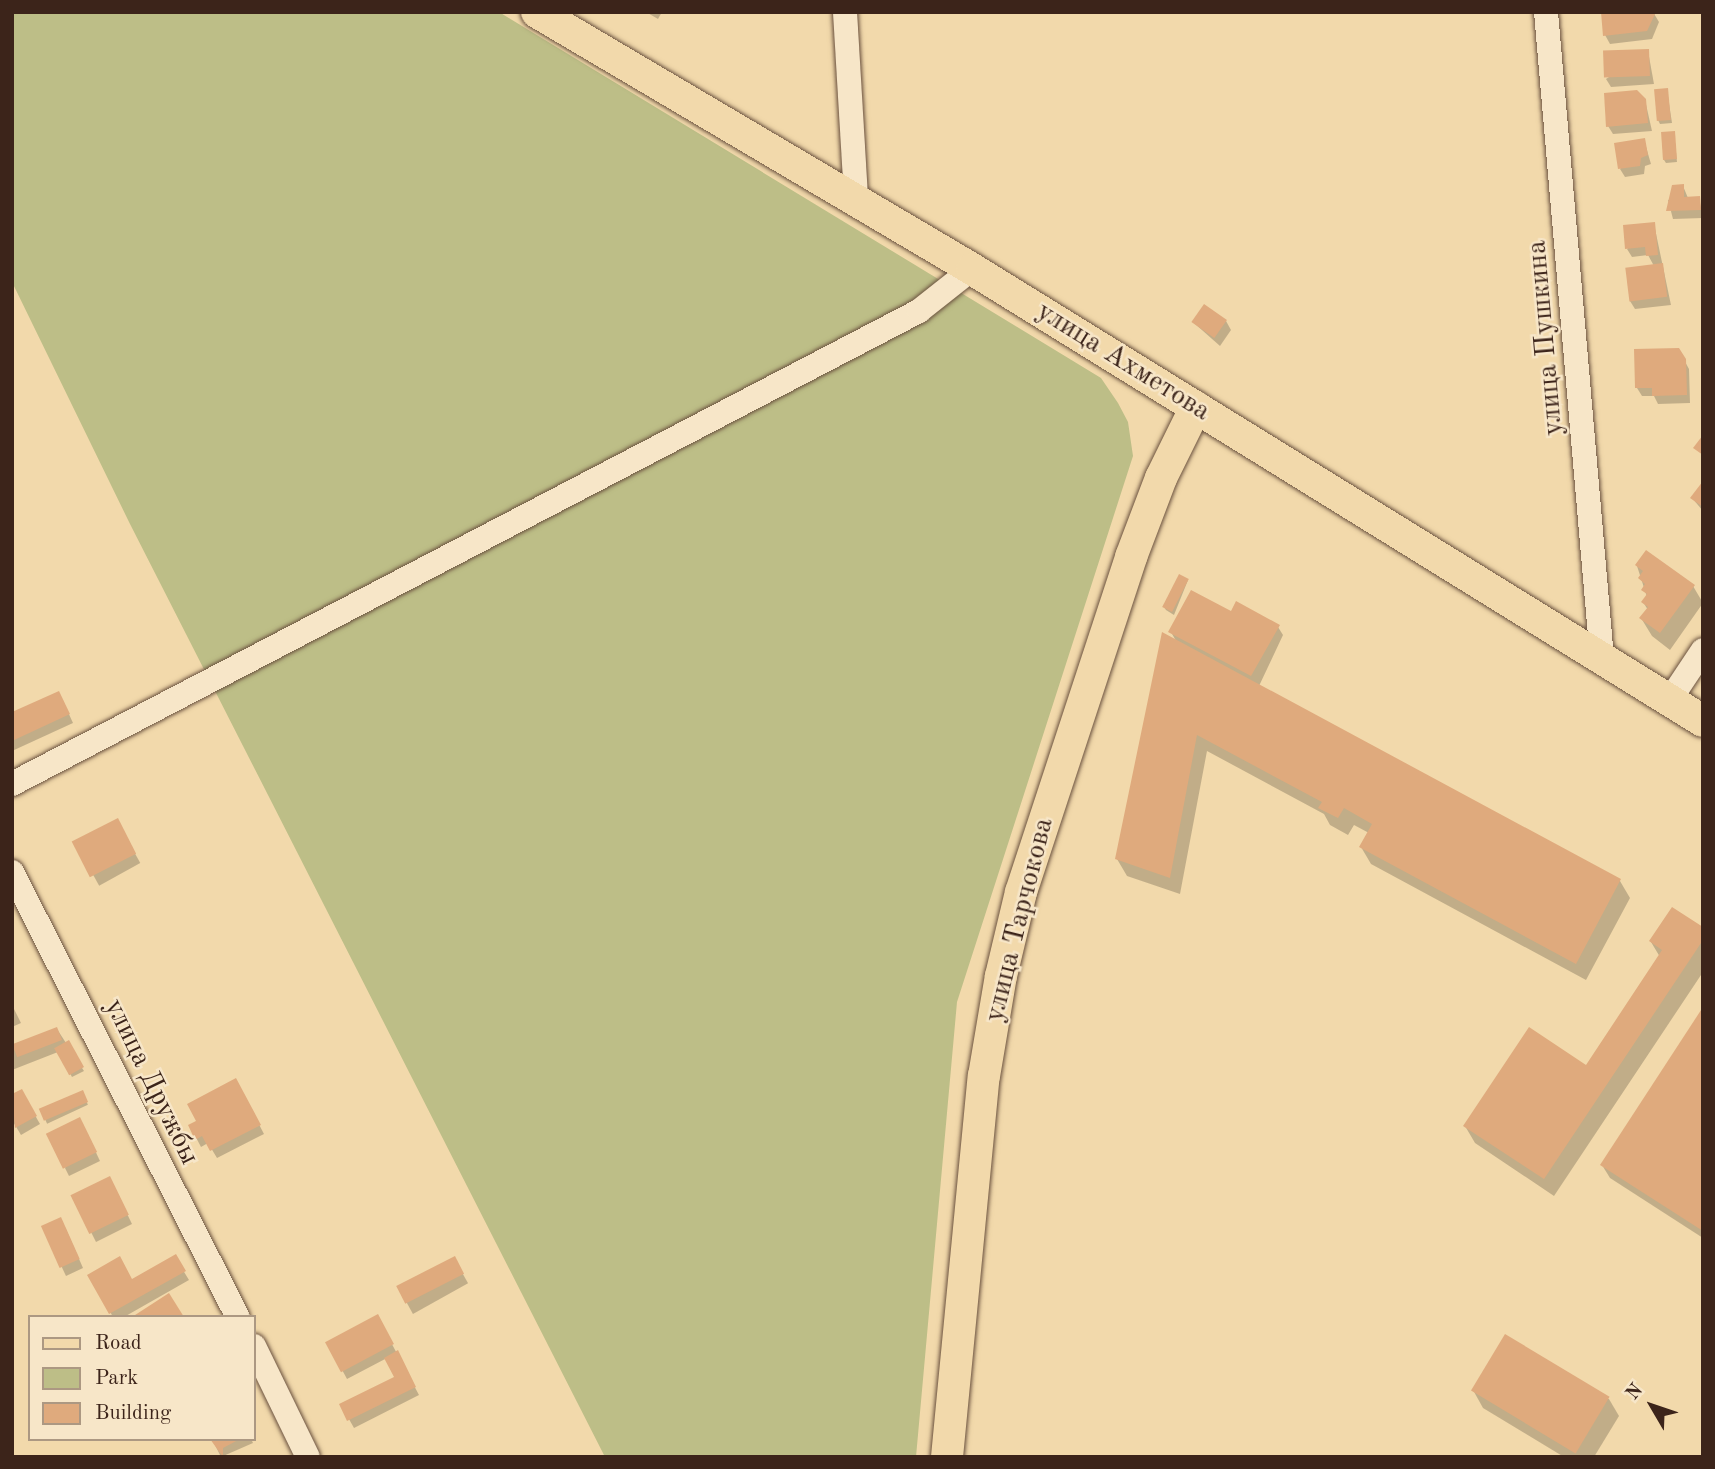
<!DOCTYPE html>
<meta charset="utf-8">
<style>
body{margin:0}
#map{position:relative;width:1715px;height:1469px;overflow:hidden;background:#f2d9ab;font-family:"Old Standard TT",serif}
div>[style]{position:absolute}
.green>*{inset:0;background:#bdbe87}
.shadow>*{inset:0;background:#0003;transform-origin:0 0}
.building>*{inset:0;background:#dfaa7d;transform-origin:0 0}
.roads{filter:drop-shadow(0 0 2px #6a513e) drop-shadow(0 0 2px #6a513e)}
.minor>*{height:24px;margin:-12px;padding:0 12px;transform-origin:12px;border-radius:12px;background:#f7e6c8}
.major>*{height:32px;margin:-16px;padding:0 16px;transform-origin:16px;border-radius:16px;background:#f2d9ab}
span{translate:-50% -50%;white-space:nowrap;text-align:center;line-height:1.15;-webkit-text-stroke:5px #f7e6c8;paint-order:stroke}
.street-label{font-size:28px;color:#3c241a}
.frame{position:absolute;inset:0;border:14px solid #3c241a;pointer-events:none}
.legend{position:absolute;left:28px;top:1315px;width:228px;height:126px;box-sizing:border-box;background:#f7e6c8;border:2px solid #ac9882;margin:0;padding:9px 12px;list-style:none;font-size:21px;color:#3c241a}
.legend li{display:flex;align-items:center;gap:14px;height:35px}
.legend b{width:35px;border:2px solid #ac9882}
.north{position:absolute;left:1617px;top:1371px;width:70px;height:70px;-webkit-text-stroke:5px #f7e6c8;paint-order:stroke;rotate:309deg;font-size:19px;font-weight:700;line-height:28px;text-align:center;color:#3c241a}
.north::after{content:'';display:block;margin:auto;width:24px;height:32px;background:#3c241a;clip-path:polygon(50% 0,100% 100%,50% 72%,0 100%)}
</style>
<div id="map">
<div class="green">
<div style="clip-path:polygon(12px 12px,499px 12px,1101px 378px,1118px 403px,1128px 422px,1133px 456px,957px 1002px,916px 1457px,605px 1457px,130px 524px,12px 282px)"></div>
</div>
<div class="shadow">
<div style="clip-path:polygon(646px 12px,662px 12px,658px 19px)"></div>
<div style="clip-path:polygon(1653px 12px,1659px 22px,1652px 39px,1610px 44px,1605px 35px)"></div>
<div style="clip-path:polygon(1648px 51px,1654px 84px,1611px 87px,1606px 79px)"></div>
<div style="clip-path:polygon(1667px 90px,1672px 123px,1660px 124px,1658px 120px)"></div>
<div style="clip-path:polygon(1645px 100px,1652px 131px,1613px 134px,1608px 126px)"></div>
<div style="clip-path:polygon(1674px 133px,1677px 162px,1666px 163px,1664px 160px)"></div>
<div style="clip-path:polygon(1644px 140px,1651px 164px,1645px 166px,1644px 174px,1625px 177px,1620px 169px)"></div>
<div style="clip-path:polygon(1683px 186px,1688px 198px,1699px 198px,1703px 218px,1673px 219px,1668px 200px,1674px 199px)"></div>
<div style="clip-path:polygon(1654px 224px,1671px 305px,1635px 309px,1630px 301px,1654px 266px,1648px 255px,1632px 257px,1627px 249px)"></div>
<div style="clip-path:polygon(1226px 321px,1231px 330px,1220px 346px,1194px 323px)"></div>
<div style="clip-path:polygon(1678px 349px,1689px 369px,1690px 403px,1658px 404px,1654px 396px,1642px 396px,1637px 388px)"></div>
<div style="clip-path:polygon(1703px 484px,1703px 511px,1692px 498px)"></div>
<div style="clip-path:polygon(1637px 566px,1693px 586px,1703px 603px,1670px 650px,1652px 636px,1641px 618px,1648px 610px,1643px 602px,1647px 597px)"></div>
<div style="clip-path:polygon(1188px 580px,1174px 615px,1166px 610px,1164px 607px)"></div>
<div style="clip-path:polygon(1231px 613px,1278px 627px,1283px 635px,1259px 686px,1620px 881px,1630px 898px,1586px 980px,1371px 864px,1361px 847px,1369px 833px,1354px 825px,1348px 835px,1330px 825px,1324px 814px,1207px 751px,1180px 894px,1127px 876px,1117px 859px,1176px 641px,1171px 632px)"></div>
<div style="clip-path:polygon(63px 701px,73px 723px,12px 751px,12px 714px)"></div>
<div style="left:117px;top:821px;width:48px;height:47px;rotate:61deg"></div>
<div style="clip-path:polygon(1703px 929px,1703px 972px,1554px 1196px,1475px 1143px,1465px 1126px,1587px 1067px,1660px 957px,1651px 942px)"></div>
<div style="clip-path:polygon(12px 1005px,21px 1023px,12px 1027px)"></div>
<div style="clip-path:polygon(1703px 1010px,1703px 1238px,1610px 1178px,1602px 1165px)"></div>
<div style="clip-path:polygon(57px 1029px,84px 1071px,72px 1077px,58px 1052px,12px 1070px,12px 1047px)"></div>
<div style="clip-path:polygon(240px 1088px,264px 1134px,217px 1158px,208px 1143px,201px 1147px,190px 1126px)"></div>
<div style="clip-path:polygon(21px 1091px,40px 1124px,21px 1135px,12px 1120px,12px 1096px)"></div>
<div style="left:82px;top:1092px;width:14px;height:45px;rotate:65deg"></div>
<div style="clip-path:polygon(84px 1127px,100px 1161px,69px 1176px,65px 1168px)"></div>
<div style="clip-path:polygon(114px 1187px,132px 1224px,96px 1242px,73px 1196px)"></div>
<div style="clip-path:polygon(43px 1227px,65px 1227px,83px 1268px,66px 1276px)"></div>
<div style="clip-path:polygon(175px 1257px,189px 1280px,124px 1317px,113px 1317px,89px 1275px,132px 1281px)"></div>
<div style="left:454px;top:1258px;width:29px;height:63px;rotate:61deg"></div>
<div style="clip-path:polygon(377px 1316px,419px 1395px,354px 1428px,341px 1405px,396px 1378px,387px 1358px,347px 1379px,327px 1342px)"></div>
<div style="clip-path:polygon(1473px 1390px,1609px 1399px,1619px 1416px,1594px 1457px,1564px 1457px,1483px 1408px)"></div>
<div style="clip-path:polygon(212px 1439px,251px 1439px,253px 1443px,221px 1457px)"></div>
</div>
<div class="building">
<div style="clip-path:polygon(1601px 12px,1656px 12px,1647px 31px,1603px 36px)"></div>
<div style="left:1649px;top:49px;width:27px;height:46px;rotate:88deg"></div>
<div style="left:1668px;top:88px;width:32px;height:14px;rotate:85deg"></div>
<div style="clip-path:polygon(1637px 90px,1646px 99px,1648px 123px,1606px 127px,1604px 93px)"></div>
<div style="left:1675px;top:131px;width:28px;height:14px;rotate:86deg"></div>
<div style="clip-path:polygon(1645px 138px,1648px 155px,1641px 158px,1640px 166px,1618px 169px,1614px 143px)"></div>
<div style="clip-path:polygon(1684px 184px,1684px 197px,1700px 196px,1701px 210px,1666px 211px,1672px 185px)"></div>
<div style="clip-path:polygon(1655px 222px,1658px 255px,1646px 256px,1645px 247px,1625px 249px,1623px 225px)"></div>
<div style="left:1663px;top:263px;width:34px;height:38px;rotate:83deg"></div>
<div style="left:1204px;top:304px;width:28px;height:22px;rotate:35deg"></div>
<div style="clip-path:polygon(1679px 348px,1686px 359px,1687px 395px,1652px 396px,1652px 388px,1635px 388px,1634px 349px)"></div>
<div style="clip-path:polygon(1703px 435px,1703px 455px,1693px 448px)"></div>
<div style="clip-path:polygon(1703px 481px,1703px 507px,1690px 498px)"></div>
<div style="clip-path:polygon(1646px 550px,1695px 585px,1660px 633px,1639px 618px,1648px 607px,1641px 602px,1647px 594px,1641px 590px,1645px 584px,1638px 578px,1643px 571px,1635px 565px)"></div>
<div style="left:1179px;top:574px;width:11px;height:37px;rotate:27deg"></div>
<div style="clip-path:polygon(1191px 590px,1231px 611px,1236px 601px,1280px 625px,1251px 676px,1168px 632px)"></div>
<div style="clip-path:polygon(1162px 632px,1621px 879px,1576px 964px,1359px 847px,1372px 824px,1344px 808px,1338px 818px,1318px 808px,1322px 802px,1197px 735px,1170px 878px,1115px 859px)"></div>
<div style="clip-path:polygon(59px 691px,70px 714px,12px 741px,12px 712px)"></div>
<div style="left:118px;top:818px;width:40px;height:52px;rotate:63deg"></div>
<div style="clip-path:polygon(1672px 907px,1703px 927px,1703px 940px,1544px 1179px,1463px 1126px,1529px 1027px,1586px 1065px,1662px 950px,1649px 941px)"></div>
<div style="clip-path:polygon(1703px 1007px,1703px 1231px,1600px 1165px)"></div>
<div style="left:57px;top:1027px;width:14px;height:48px;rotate:69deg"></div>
<div style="left:69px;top:1040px;width:31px;height:17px;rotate:61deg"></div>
<div style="clip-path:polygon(236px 1078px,261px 1125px,210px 1151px,202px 1136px,195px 1140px,188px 1125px,196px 1121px,187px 1104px)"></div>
<div style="clip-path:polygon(22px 1089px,37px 1116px,15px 1128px,12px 1094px)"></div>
<div style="left:83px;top:1090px;width:13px;height:48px;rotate:67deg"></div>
<div style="left:80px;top:1117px;width:39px;height:38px;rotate:64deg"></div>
<div style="left:110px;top:1176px;width:43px;height:44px;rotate:64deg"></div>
<div style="left:61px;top:1217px;width:46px;height:22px;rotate:66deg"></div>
<div style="clip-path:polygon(176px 1254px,186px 1271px,109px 1314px,87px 1275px,120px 1256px,132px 1279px)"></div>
<div style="left:455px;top:1256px;width:20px;height:66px;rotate:63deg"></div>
<div style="clip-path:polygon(169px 1293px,184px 1317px,132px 1317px)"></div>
<div style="left:378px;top:1314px;width:34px;height:60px;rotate:62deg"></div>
<div style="left:1505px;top:1334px;width:122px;height:66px;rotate:31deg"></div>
<div style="clip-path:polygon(398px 1350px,416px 1387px,347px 1421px,339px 1404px,394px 1377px,384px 1358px)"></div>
<div style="clip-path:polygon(210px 1439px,240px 1439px,223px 1448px,223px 1457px)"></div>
</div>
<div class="roads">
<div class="minor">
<div style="left:845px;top:12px;width:187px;rotate:86.6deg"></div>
<div style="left:1546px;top:12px;width:649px;rotate:85.05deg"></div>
<div style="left:1669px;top:701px;width:61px;rotate:-56.3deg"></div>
<div style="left:12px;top:784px;width:1023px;rotate:-27.54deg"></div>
<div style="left:919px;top:311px;width:68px;rotate:-38.4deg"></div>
<div style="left:12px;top:872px;width:499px;rotate:63.1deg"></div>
<div style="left:254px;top:1346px;width:123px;rotate:64.1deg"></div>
</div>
<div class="major">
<div style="left:537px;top:12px;width:505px;rotate:30.57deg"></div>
<div style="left:972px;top:269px;width:859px;rotate:31.73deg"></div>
<div style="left:947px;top:1457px;width:383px;rotate:-84.5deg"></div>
<div style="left:984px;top:1076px;width:101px;rotate:-80.4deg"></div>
<div style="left:1001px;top:976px;width:86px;rotate:-76.6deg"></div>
<div style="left:1021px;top:892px;width:353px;rotate:-71.8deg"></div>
<div style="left:1131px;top:557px;width:85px;rotate:-69.2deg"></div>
<div style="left:1161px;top:478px;width:79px;rotate:-63.8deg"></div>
</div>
</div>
<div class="street-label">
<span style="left:1546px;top:338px;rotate:-95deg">улица Пушкина</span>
<span style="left:1123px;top:362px;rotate:32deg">улица Ахметова</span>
<span style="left:1020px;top:920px;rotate:-76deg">улица Тарчокова</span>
<span style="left:151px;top:1082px;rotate:64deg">улица Дружбы</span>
</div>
<div class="frame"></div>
<ul class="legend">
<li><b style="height:9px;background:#f2d9ab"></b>Road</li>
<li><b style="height:19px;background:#bdbe87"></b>Park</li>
<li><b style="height:19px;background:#dfaa7d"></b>Building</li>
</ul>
<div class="north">N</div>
</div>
